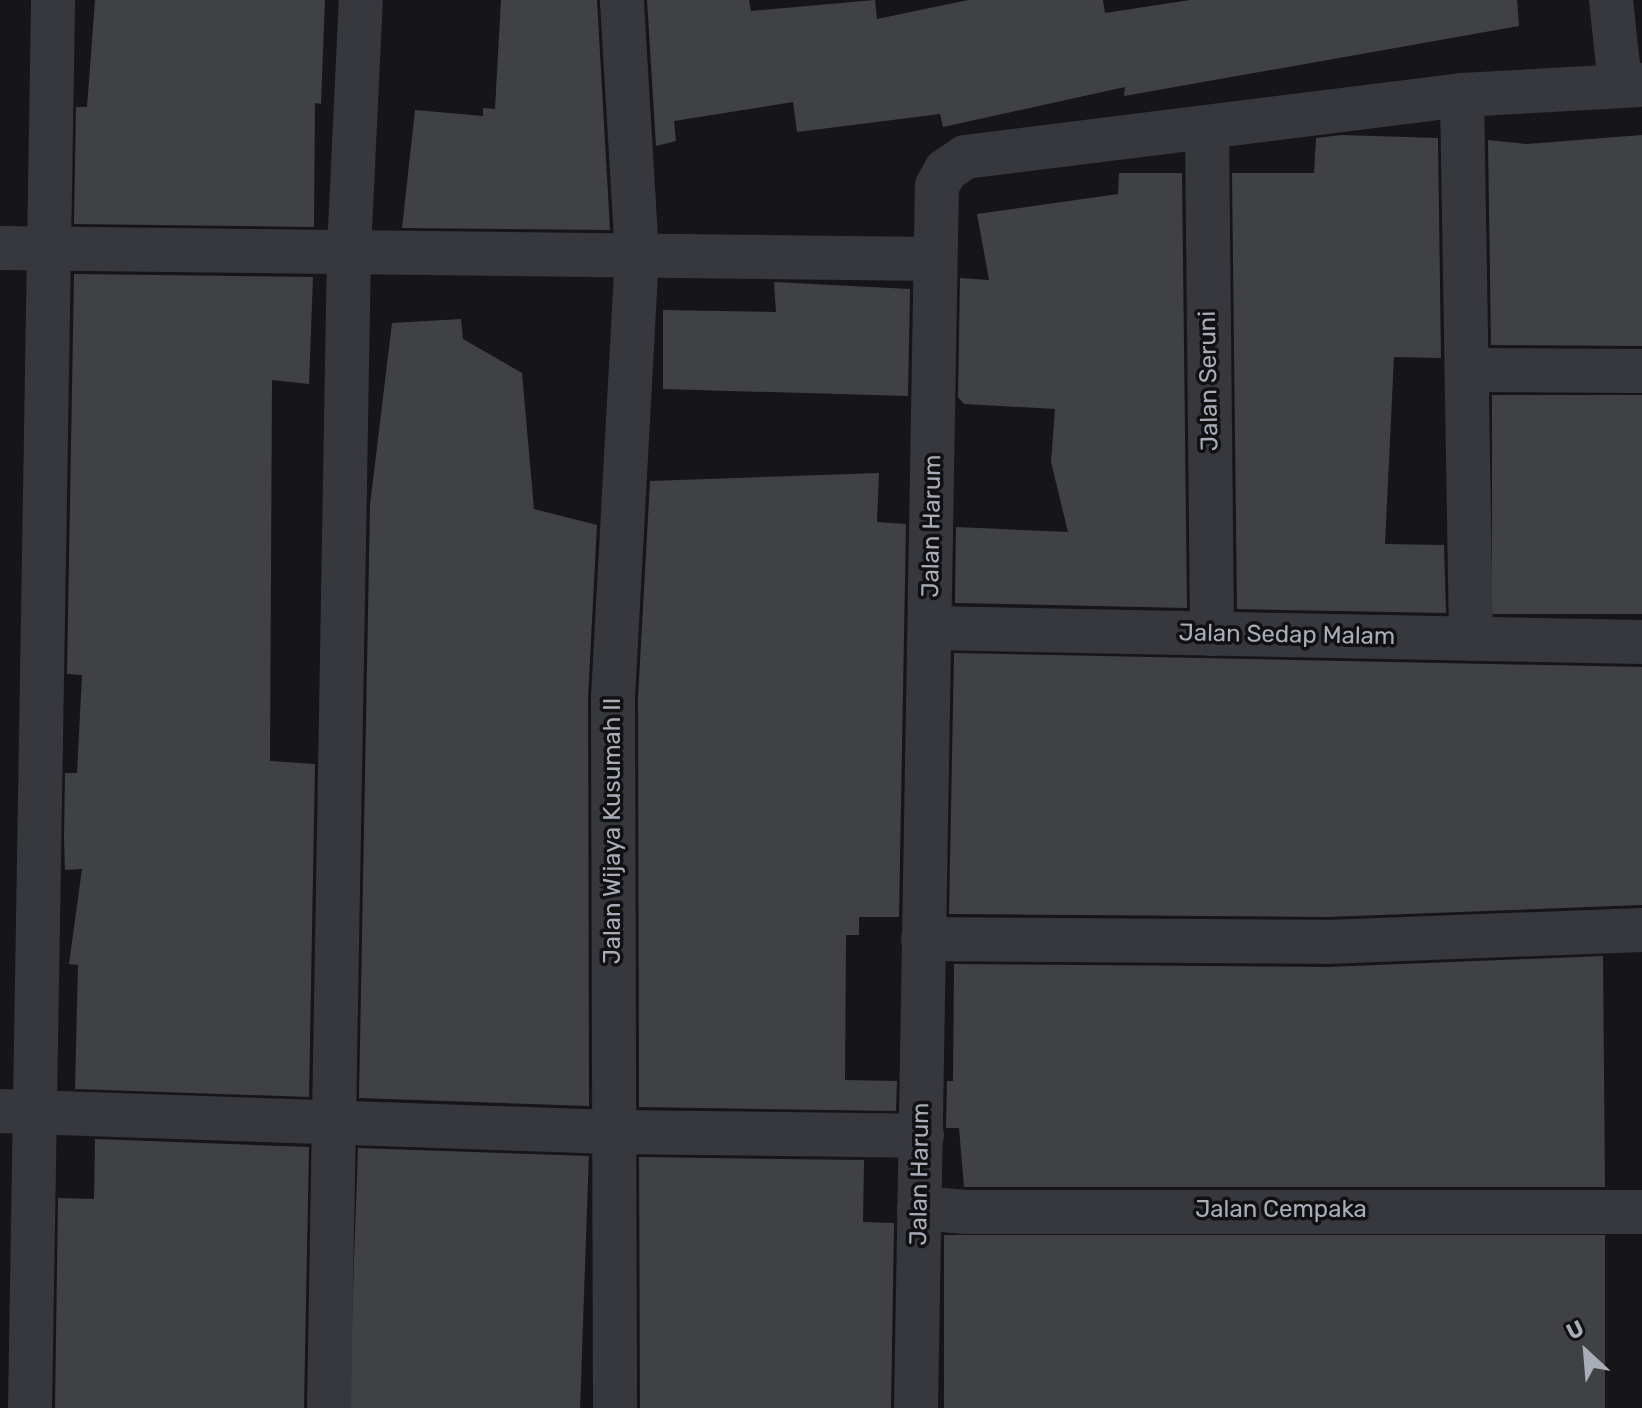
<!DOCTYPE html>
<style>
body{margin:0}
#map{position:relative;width:1642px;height:1408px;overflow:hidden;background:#161618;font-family:Rubik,sans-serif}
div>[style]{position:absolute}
.building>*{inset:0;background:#404145;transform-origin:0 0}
.minor>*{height:44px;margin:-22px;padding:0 22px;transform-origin:22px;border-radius:22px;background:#37383d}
span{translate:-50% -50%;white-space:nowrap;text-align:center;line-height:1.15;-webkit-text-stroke:7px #111113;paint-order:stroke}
.street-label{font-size:24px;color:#a8adb8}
.north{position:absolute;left:1546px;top:1312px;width:80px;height:80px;-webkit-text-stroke:6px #111113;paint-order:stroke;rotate:334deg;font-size:22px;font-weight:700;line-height:32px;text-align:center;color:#a8adb8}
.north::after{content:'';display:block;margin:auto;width:28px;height:36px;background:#a8adb8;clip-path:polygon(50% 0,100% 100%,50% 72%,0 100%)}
</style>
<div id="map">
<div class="building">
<div style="clip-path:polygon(95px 0,325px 0,321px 104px,315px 103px,314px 227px,74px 224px,76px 107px,87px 107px)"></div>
<div style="clip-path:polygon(501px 0,597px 0,610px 230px,402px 228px,415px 110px,483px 116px,483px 108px,495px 109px)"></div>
<div style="clip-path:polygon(647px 0,749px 0,751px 11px,875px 0,877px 19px,968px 0,1103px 0,1105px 13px,1190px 0,1517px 0,1519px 26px,1124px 96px,1125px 87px,943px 127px,940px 114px,797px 132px,793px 102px,674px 121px,676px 141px,656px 146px)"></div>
<div style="clip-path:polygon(1341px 135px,1438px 138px,1441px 358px,1394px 357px,1385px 544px,1444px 545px,1446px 613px,1237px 609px,1232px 173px,1314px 173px,1316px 138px)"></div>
<div style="clip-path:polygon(1642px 135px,1642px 346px,1491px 345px,1488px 140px,1527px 144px)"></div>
<div style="clip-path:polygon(1119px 173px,1182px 173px,1187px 608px,955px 603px,956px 527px,1068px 532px,1051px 462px,1055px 409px,964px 404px,958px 397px,960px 278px,989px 280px,977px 214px,1118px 194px)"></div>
<div style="clip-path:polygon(74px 274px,313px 277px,309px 384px,272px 380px,270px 761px,315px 764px,309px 1097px,75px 1089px,78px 965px,69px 964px,82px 869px,65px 870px,64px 840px,65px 773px,77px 773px,82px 675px,67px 674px)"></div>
<div style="clip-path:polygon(774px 282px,910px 289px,908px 396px,663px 389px,663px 310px,776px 312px)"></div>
<div style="clip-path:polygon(461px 319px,463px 339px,522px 373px,534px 509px,597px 525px,588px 697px,589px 1106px,359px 1098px,370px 505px,392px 323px)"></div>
<div style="left:1492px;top:395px;width:150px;height:219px"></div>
<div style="clip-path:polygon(879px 473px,877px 522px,906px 524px,899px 917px,859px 917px,859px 935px,846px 935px,845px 1080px,897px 1081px,896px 1111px,639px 1107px,638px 698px,650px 481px)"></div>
<div style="clip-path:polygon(954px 653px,1642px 667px,1642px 905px,1327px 917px,949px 914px)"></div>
<div style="clip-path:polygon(1603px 956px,1605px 1187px,964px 1187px,959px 1128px,946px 1128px,947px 1081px,953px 1081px,954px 964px,1327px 967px)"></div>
<div style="clip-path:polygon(95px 1139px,309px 1147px,304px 1408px,55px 1408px,58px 1198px,94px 1199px)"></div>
<div style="left:358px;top:1148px;width:231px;height:260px;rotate:2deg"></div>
<div style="clip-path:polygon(639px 1157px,864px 1160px,863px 1222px,894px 1223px,891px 1408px,640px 1408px)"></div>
<div style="left:944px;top:1235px;width:661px;height:173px"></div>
</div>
<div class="minor">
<div style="left:1611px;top:0;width:84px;rotate:83.9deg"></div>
<div style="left:1462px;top:95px;width:544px;rotate:89.05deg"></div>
<div style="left:1207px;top:129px;width:505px;rotate:89.43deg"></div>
<div style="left:0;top:248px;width:935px;rotate:0.67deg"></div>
<div style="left:1467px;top:370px;width:175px;rotate:0.3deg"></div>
<div style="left:931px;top:628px;width:711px;rotate:1.13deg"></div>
<div style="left:923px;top:939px;width:404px;rotate:0.4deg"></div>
<div style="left:1327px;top:942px;width:315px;rotate:-2.2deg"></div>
<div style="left:0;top:1111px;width:613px;rotate:1.96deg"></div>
<div style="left:613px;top:1132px;width:309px;rotate:0.7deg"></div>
<div style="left:919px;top:1208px;width:47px;rotate:4.9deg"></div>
<div style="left:966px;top:1212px;width:676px"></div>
<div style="left:30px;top:1408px;width:1408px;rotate:-89.06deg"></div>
<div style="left:329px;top:1408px;width:1157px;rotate:-89.01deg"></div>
<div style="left:349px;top:251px;width:251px;rotate:-87.3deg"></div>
<div style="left:615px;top:1408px;width:711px;rotate:-90.16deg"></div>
<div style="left:613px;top:697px;width:443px;rotate:-86.9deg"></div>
<div style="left:637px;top:255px;width:255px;rotate:-93.4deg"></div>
<div style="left:916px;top:1408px;width:1222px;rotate:-89.02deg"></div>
<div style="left:937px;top:186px;width:18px;rotate:-61deg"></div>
<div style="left:946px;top:170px;width:23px;rotate:-34deg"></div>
<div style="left:965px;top:157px;width:501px;rotate:-7.11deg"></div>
<div style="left:1462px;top:95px;width:180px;rotate:-3.2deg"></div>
</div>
<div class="street-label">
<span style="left:1209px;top:381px;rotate:-91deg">Jalan Seruni</span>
<span style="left:932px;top:526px;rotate:-89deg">Jalan Harum</span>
<span style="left:1287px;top:635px;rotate:1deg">Jalan Sedap Malam</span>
<span style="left:613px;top:831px;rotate:-90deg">Jalan Wijaya Kusumah II</span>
<span style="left:920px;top:1174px;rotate:-89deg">Jalan Harum</span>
<span style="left:1281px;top:1210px">Jalan Cempaka</span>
</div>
<div class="north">U</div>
</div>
